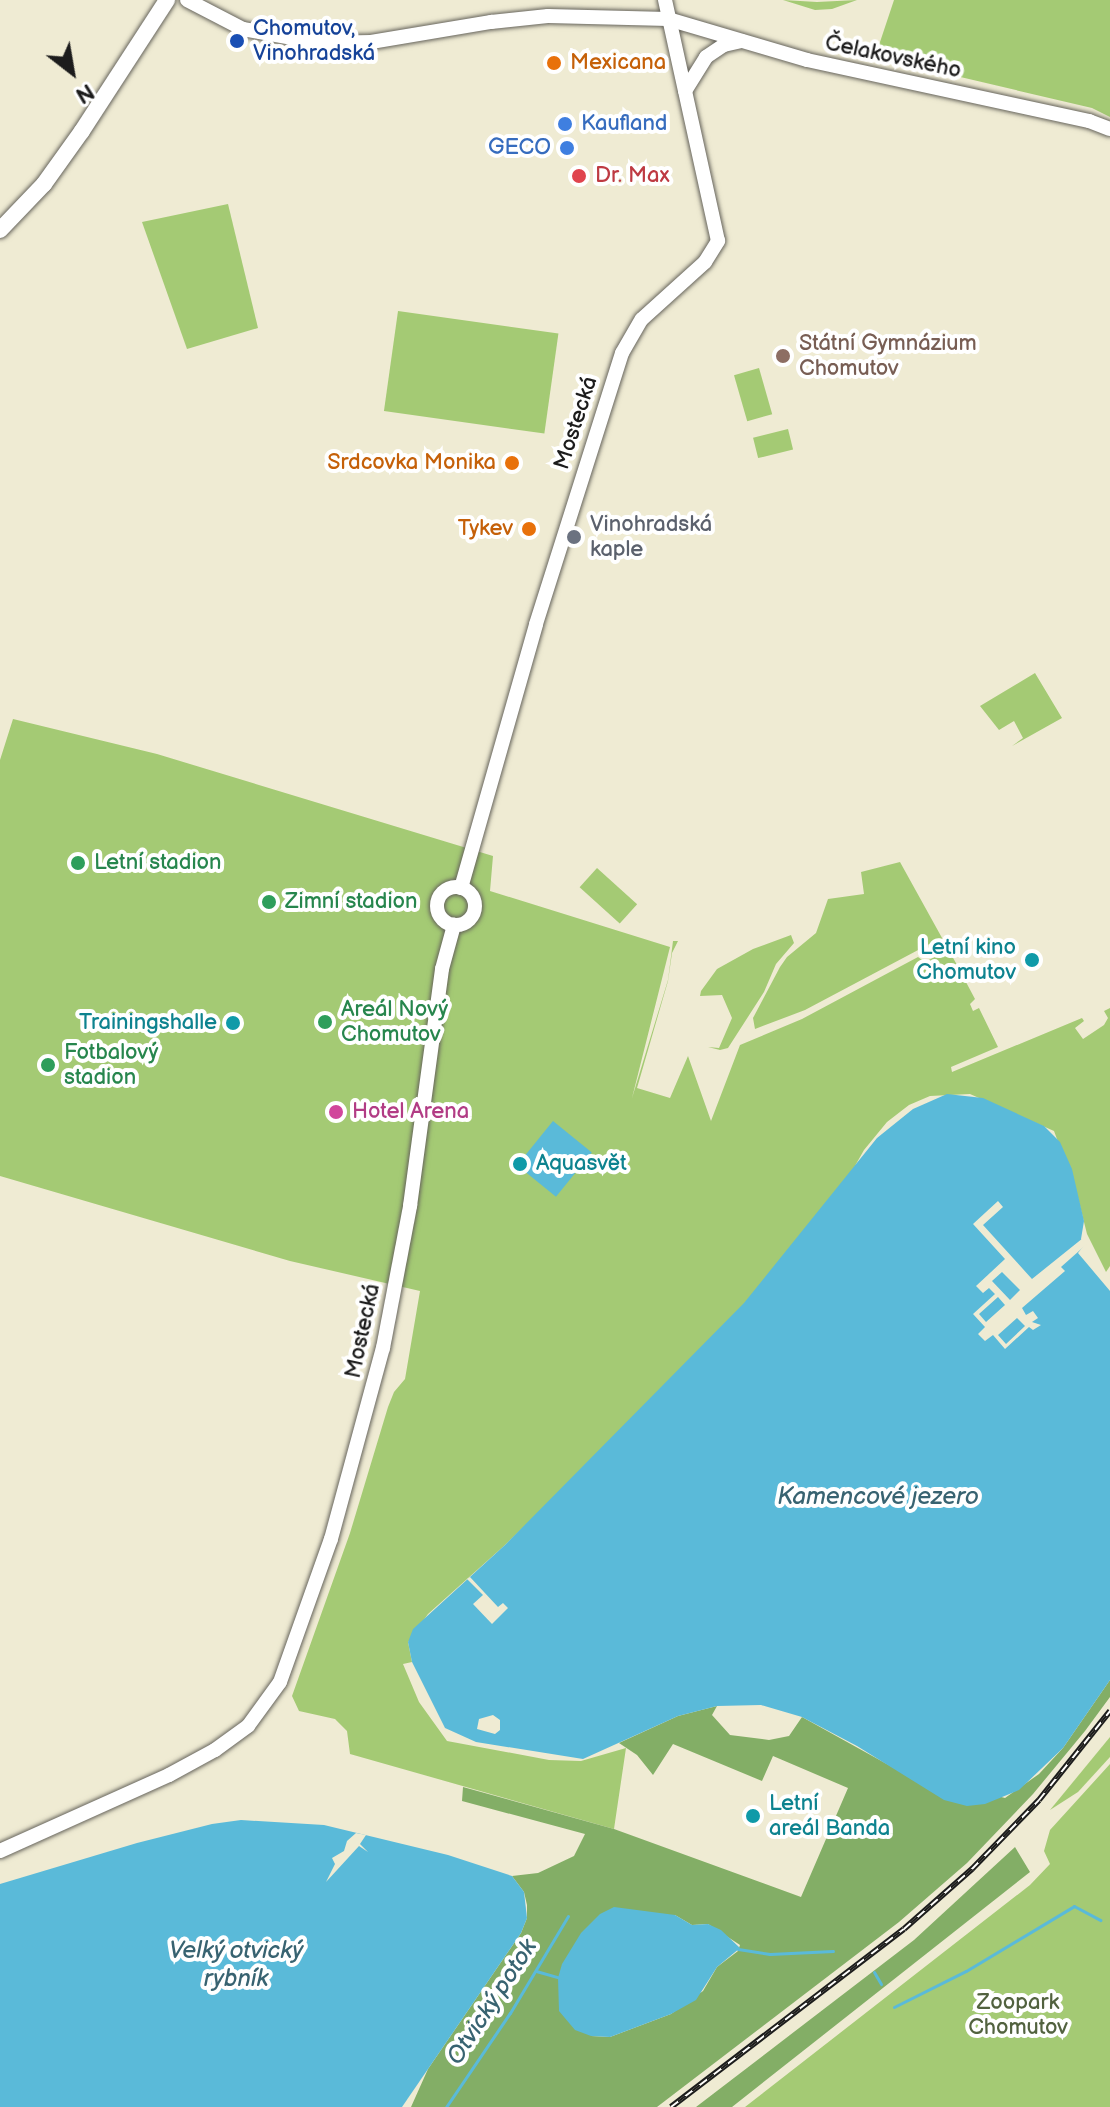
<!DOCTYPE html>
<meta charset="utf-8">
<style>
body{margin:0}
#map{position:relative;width:1110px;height:2107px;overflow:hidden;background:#efebd3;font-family:"Balsamiq Sans",sans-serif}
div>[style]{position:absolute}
.green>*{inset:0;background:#a4ca74;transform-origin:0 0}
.forest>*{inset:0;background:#83ae66}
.water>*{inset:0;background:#5abad9;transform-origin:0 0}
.pier>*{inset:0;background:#efebd3}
.stream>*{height:3px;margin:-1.5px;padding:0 1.5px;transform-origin:1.5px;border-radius:1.5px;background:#5abad9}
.roads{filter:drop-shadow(0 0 2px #66645c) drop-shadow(0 0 2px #66645c)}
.minor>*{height:14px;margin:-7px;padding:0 7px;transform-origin:7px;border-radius:7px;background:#fff}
.minor>.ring{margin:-7px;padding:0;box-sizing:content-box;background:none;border:14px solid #fff;border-radius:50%}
.major>*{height:16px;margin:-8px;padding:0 8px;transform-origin:8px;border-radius:8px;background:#fff}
.rail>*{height:6px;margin-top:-3px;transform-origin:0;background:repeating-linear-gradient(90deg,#fff 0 9px,#1c1c1c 0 18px);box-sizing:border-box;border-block:2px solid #1c1c1c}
.dots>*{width:22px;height:22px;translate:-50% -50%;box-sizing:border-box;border:4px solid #fff;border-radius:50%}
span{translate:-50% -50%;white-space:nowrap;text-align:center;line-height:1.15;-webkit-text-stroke:8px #fff;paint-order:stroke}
.transit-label{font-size:22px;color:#164399}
.left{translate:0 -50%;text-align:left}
.street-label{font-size:22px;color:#1c1c1c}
.food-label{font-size:22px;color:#c56008}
.right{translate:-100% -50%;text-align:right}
.shop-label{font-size:22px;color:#366cbe}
.health-label{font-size:22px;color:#be3a42}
.education-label{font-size:22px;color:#785e54}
.worship-label{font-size:22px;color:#5b616d}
.leisure-label{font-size:22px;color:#27864d}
.culture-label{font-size:22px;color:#0d838f}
.hotel-label{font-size:22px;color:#b23c85}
.park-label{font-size:22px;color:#52623f}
.water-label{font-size:24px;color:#386371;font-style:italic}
.north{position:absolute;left:32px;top:32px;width:80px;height:80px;-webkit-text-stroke:6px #fff;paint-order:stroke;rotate:149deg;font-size:22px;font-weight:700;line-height:32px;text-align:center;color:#1c1c1c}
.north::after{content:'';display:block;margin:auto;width:28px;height:36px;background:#1c1c1c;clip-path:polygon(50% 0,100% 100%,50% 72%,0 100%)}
</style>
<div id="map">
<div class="green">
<div style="clip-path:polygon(783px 0,817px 2px,857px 0,832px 9px,815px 10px)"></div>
<div style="clip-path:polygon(894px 0,1110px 0,1110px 117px,1092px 108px,875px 57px)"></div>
<div style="clip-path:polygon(228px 204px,258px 328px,187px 349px,142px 222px)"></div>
<div style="left:398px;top:311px;width:162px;height:101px;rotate:8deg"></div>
<div style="left:759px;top:368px;width:48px;height:26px;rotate:74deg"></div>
<div style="left:788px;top:429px;width:21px;height:36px;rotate:76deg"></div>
<div style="clip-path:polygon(1035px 673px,1062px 718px,1012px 746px,1023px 738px,1014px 721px,999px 730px,980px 706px)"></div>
<div style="clip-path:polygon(13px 719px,157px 754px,493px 856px,490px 891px,670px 947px,632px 1098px,668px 980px,673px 941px,678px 941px,672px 953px,668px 981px,637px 1088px,670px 1098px,688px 1056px,711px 1121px,740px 1045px,802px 1019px,918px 957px,925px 962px,944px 952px,937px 940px,805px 1010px,755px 1029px,753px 1018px,780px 967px,787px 957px,816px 933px,828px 899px,864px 894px,861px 872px,900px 862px,957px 965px,947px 971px,949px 975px,959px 969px,975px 999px,970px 1004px,973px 1011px,979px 1008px,998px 1047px,951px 1067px,952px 1072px,1082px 1018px,1084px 1021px,1075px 1028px,1083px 1039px,1104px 1025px,1108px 1018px,1104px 1011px,1110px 1008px,1110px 1266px,1106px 1272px,1087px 1234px,1070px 1166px,1067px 1166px,1054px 1131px,970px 1094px,930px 1096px,909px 1105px,887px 1122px,864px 1150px,839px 1194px,736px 1317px,724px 1324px,647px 1408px,505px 1545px,428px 1614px,408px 1642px,412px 1662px,403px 1664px,419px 1702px,447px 1741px,549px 1760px,581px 1761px,626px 1748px,614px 1829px,350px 1754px,347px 1731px,335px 1719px,299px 1711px,292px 1696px,350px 1533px,388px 1407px,394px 1392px,405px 1379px,420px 1291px,290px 1261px,0 1176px,0 760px)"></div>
<div style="left:597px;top:868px;width:54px;height:26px;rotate:42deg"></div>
<div style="clip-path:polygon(791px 935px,794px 943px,776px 964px,764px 992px,728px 1048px,720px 1050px,708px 1047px,719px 1048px,732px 1018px,722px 995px,700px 996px,701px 991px,717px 969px,753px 949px)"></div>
<div style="clip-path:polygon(1110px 1737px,1110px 1757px,1078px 1792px,1050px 1810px)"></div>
<div style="clip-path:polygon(1110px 1764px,1110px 2107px,745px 2107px,1030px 1885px,1050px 1864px,1044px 1851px,1050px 1830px)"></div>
</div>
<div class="forest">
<div style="clip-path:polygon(evenodd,1110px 1680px,1110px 1697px,1085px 1731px,1033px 1794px,967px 1863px,899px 1922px,657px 2107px,411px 2107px,428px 2069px,521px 1933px,527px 1918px,527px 1905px,524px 1892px,512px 1876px,538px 1873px,574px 1856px,585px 1834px,462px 1801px,463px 1787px,614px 1829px,801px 1897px,848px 1788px,773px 1756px,762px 1781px,673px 1744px,653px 1775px,637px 1755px,619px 1743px,678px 1716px,717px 1706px,712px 1715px,730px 1735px,769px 1740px,789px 1736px,802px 1717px,894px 1768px,1005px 1798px,1039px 1774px,1063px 1748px,1110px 1680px,675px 1915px,692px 1925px,708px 1924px,740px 1945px,738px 1951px,717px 1967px,703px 1991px,671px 2014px,610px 2037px,591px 2036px,675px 1915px)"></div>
<div style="clip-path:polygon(1015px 1847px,1030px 1872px,732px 2107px,696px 2107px,914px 1940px)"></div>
</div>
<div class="water">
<div style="clip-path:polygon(evenodd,947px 1094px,983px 1098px,1044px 1126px,1060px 1142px,1072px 1169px,1084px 1221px,1081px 1239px,1085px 1244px,1078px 1253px,1110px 1291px,1110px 1680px,1063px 1748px,1019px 1790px,985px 1804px,967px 1806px,944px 1800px,857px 1746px,802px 1717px,761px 1705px,717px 1706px,678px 1716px,583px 1759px,476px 1742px,445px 1728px,412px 1662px,408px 1642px,413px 1629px,505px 1545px,744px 1303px,877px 1138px,913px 1109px,947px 1094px,493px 1715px,500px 1720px,500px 1730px,495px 1734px,477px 1729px,479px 1719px,493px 1715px)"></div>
<div style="left:553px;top:1121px;width:50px;height:57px;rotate:39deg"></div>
<div style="clip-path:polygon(241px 1820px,324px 1825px,448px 1855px,512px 1876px,524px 1892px,527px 1918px,521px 1933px,402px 2107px,0 2107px,0 1884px,137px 1843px,212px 1824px)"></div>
<div style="clip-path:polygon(614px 1907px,675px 1915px,692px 1925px,708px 1924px,721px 1930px,740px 1948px,717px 1967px,696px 2000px,671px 2014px,610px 2037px,591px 2036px,575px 2030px,559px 2011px,558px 1978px,562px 1964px,581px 1933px,600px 1914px)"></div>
</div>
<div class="pier">
<div style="clip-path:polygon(evenodd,998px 1201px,1003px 1207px,983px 1225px,1032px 1279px,1083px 1238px,1088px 1243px,1061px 1267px,1065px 1271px,1022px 1308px,1026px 1315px,1033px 1311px,1038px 1318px,1032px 1322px,1041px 1325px,1033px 1330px,1029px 1327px,1005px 1349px,993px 1335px,985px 1341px,978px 1334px,985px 1327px,973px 1314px,995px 1294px,989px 1288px,983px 1293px,976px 1286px,1005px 1259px,973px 1224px,998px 1201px,1002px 1272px,1020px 1290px,1010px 1300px,992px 1281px,1002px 1272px,998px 1201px,998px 1297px,1005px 1305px,986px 1322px,979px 1314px,998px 1297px,998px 1201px,1017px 1318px,1025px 1326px,1006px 1344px,998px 1335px,1017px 1318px)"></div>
<div style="clip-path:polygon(470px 1577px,498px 1607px,503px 1603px,508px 1608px,492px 1624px,473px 1604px,483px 1595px,467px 1579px)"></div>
<div style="clip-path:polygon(356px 1833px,366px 1835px,360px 1844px,368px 1852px,359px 1846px,326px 1882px,335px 1864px,332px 1858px,344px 1851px,347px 1841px)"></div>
</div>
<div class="stream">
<div style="left:738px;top:1949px;width:32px;rotate:9deg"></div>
<div style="left:770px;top:1954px;width:63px;rotate:-2.7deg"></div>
<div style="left:536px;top:1971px;width:25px;rotate:16deg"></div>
<div style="left:874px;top:1972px;width:14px;rotate:60deg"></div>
<div style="left:894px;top:2007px;width:80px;rotate:-26.6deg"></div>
<div style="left:966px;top:1971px;width:126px;rotate:-31deg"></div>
<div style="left:1074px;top:1906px;width:30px;rotate:28deg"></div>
<div style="left:446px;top:2107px;width:114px;rotate:-55.8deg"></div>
<div style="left:510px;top:2013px;width:113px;rotate:-59.1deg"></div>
</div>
<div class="roads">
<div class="minor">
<div style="left:187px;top:0;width:63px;rotate:27.4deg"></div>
<div style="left:243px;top:29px;width:77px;rotate:10.4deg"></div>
<div style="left:319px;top:43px;width:52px;rotate:-1.1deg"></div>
<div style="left:371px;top:42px;width:122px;rotate:-9.5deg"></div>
<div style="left:491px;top:22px;width:57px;rotate:-6deg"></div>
<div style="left:548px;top:16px;width:120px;rotate:1.4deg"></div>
<div style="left:668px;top:19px;width:145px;rotate:16.4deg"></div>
<div style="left:807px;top:60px;width:289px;rotate:12.2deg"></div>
<div style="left:1089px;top:121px;width:22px;rotate:21deg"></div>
<div style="left:685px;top:91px;width:40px;rotate:-58deg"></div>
<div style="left:706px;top:57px;width:22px;rotate:-34deg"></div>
<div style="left:724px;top:45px;width:18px;rotate:-13deg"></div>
<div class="ring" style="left:437px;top:887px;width:24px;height:24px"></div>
<div style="left:461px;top:888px;width:274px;rotate:-74.1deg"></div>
<div style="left:536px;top:624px;width:284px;rotate:-72.4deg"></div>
<div style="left:622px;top:353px;width:39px;rotate:-60deg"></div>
<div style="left:642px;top:319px;width:85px;rotate:-42.1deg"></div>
<div style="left:705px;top:262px;width:25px;rotate:-58deg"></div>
<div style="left:718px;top:241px;width:247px;rotate:-102.4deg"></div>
<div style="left:0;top:1851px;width:185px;rotate:-24.2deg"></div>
<div style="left:169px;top:1775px;width:52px;rotate:-28.5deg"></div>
<div style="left:215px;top:1750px;width:41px;rotate:-36deg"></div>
<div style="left:248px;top:1726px;width:54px;rotate:-54deg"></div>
<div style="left:280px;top:1682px;width:152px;rotate:-70.4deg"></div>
<div style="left:331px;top:1539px;width:198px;rotate:-74.8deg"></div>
<div style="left:383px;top:1348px;width:145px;rotate:-79.2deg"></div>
<div style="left:410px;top:1206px;width:239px;rotate:-82.3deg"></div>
<div style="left:442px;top:969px;width:46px;rotate:-74.7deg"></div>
</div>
<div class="major">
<div style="left:0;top:230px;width:64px;rotate:-46.3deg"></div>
<div style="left:44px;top:184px;width:65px;rotate:-54.4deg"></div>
<div style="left:82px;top:131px;width:156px;rotate:-57deg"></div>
</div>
</div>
<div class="rail">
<div style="left:671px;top:2107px;width:293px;rotate:-37.4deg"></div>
<div style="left:904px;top:1929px;width:91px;rotate:-41.4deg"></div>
<div style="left:972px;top:1869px;width:96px;rotate:-45.8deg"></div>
<div style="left:1039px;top:1800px;width:114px;rotate:-51.4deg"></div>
</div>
<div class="dots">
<div style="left:237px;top:41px;background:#1a4fb4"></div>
<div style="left:554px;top:63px;background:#e8710a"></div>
<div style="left:565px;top:124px;background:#3f7fe0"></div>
<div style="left:567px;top:148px;background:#3f7fe0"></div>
<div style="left:579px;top:176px;background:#e0444e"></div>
<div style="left:783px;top:356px;background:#8d6e63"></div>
<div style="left:512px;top:463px;background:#e8710a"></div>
<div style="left:529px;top:529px;background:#e8710a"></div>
<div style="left:574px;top:537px;background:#6b7280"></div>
<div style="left:78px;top:863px;background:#2e9e5b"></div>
<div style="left:269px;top:902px;background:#2e9e5b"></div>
<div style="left:1032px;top:960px;background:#0f9aa8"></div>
<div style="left:325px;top:1022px;background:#2e9e5b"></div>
<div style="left:233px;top:1023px;background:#0f9aa8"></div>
<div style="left:48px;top:1065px;background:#2e9e5b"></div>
<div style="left:336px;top:1112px;background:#d1479c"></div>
<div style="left:520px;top:1164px;background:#0f9aa8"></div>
<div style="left:753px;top:1816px;background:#0f9aa8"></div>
</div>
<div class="transit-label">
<span class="left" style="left:253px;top:41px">Chomutov,<br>Vinohradská</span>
</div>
<div class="street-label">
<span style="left:893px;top:57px;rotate:12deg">Čelakovského</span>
<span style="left:576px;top:423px;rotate:-72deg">Mostecká</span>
<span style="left:363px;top:1331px;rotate:-78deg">Mostecká</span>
</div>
<div class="food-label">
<span class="left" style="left:570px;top:63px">Mexicana</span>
<span class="right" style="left:496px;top:463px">Srdcovka Monika</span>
<span class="right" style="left:513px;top:529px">Tykev</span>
</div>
<div class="shop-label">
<span class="left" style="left:581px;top:124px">Kaufland</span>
<span class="right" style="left:551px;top:148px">GECO</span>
</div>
<div class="health-label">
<span class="left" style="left:595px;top:176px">Dr. Max</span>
</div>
<div class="education-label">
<span class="left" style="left:799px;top:356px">Státní Gymnázium<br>Chomutov</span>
</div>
<div class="worship-label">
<span class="left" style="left:590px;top:537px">Vinohradská<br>kaple</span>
</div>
<div class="leisure-label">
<span class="left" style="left:94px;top:863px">Letní stadion</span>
<span class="left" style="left:285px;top:902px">Zimní stadion</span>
<span class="left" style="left:341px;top:1022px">Areál Nový<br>Chomutov</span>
<span class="left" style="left:64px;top:1065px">Fotbalový<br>stadion</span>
</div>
<div class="culture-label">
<span class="right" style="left:1016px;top:960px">Letní kino<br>Chomutov</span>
<span class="right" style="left:217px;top:1023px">Trainingshalle</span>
<span class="left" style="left:536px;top:1164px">Aquasvět</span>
<span class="left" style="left:769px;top:1816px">Letní<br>areál Banda</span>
</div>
<div class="hotel-label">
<span class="left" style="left:352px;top:1112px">Hotel Arena</span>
</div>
<div class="park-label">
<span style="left:1018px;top:2015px">Zoopark<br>Chomutov</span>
</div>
<div class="water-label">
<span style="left:878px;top:1497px">Kamencové jezero</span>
<span style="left:236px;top:1965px">Velký otvický<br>rybník</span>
<span style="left:492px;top:2002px;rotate:-57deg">Otvický potok</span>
</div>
<div class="north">N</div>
</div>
